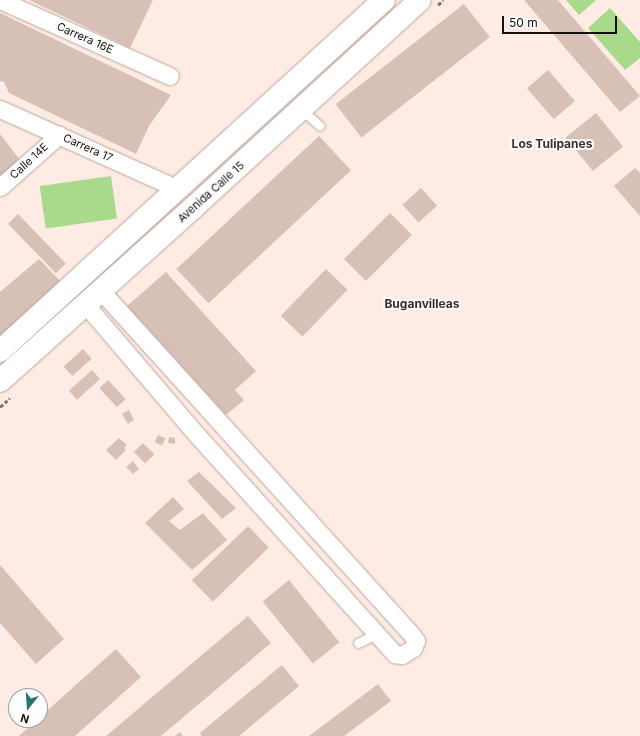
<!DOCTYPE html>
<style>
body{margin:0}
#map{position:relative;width:640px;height:736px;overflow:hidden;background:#feece4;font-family:Inter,sans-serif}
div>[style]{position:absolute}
.green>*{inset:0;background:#a9d98a;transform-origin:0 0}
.building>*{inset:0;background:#d7c1b7;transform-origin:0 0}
.path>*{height:2.5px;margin-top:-1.25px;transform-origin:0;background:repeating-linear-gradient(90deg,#837771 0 4px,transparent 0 6px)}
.roads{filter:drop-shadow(0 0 1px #bba59c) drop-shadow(0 0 1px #bba59c)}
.lane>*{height:9px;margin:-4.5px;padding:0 4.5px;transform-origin:4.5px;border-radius:4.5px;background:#fff}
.street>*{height:17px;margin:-8.5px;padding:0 8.5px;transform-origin:8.5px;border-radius:8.5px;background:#fff}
.secondary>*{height:22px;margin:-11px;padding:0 11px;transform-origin:11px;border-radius:11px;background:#fff}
span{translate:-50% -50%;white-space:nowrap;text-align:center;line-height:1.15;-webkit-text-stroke:4px #fdfdfd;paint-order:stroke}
.street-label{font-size:11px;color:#17100d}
.neighbourhood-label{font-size:12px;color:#402f28;font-weight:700}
.north{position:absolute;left:8px;top:688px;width:40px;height:40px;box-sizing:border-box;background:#fdfdfd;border:1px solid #a19e9d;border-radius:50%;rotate:197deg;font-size:11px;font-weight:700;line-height:16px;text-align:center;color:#17100d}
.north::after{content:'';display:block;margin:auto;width:14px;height:18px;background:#297475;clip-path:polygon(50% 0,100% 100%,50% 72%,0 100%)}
.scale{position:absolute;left:502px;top:16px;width:115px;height:18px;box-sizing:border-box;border:2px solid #17100d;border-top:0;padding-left:5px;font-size:12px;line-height:14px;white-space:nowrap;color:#17100d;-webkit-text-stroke:3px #fdfdfd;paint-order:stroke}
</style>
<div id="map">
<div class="green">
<div style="clip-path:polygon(566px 0,596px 0,579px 15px)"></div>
<div style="clip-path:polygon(610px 8px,640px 42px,640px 58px,625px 70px,588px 28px)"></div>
<div style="left:111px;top:176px;width:43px;height:72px;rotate:82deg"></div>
</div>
<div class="building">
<div style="clip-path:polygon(29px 0,153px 0,130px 48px)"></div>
<div style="clip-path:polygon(524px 0,558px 0,640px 96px,620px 112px)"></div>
<div style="left:464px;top:4px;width:42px;height:163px;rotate:52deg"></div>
<div style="clip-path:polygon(0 13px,171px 95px,149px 126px,136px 154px,9px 93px,4px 82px,0 81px)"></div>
<div style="left:548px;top:70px;width:41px;height:28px;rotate:49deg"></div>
<div style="left:596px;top:113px;width:43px;height:39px;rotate:51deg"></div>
<div style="clip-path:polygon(0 134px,21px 161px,0 178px)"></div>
<div style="left:319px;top:136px;width:47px;height:195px;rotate:47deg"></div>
<div style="clip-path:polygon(635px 168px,640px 173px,640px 216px,614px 186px)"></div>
<div style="left:421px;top:188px;width:24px;height:25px;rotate:48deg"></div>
<div style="left:390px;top:213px;width:31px;height:65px;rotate:45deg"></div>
<div style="left:18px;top:214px;width:69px;height:14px;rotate:46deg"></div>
<div style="clip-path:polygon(39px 259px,66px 287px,0 345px,0 292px)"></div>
<div style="left:326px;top:269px;width:30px;height:65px;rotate:44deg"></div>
<div style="clip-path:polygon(166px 272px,256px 371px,235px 390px,244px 400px,226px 415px,127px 306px)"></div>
<div style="left:83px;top:349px;width:13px;height:26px;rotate:48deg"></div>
<div style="left:92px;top:370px;width:12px;height:31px;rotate:48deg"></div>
<div style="left:108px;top:380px;width:26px;height:12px;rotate:47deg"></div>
<div style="clip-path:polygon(129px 410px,134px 420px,128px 424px,122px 414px)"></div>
<div style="left:158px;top:435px;width:8px;height:8px;rotate:23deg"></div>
<div style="clip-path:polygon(169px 437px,175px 438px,175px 444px,168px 443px)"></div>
<div style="clip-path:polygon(119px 438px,127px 445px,124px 448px,126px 450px,116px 460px,106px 450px)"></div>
<div style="left:143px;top:443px;width:16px;height:13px;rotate:45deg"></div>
<div style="clip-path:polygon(133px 461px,139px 469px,133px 474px,126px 467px)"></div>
<div style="clip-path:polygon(199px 472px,236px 508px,222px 519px,187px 481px)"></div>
<div style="clip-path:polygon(173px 497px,184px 509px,169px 521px,180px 530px,203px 513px,227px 540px,192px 570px,145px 523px)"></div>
<div style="left:248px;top:526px;width:30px;height:78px;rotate:46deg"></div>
<div style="clip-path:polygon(0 565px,64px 639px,36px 664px,0 623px)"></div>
<div style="left:289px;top:580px;width:80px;height:34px;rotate:51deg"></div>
<div style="clip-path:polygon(248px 616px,271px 643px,161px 736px,106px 736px)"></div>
<div style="clip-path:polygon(116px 649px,141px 677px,75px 736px,19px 736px,37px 720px,40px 720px,40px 717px)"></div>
<div style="clip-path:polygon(282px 665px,299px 686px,239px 736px,202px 736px,200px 733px)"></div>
<div style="clip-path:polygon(378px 684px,391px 701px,344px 736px,309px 736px)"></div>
<div style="clip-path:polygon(180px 732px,183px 736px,175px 736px)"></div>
</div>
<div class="path">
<div style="left:438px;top:5px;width:7px;rotate:-45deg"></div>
<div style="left:0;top:407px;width:13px;rotate:-42deg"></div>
</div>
<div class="roads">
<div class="lane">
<div style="left:301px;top:109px;width:25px;rotate:42deg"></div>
<div style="left:358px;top:643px;width:20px;rotate:-27deg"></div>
</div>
<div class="street">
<div style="left:0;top:0;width:186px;rotate:24.1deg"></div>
<div style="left:0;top:109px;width:193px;rotate:24.2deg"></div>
<div style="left:0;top:187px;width:79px;rotate:-41.4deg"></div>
<div style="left:85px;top:304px;width:171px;rotate:49.5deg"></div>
<div style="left:196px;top:434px;width:297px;rotate:47.9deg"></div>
<div style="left:395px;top:654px;width:7px;rotate:8deg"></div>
<div style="left:402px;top:655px;width:13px;rotate:-32deg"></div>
<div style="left:413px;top:648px;width:8px;rotate:-67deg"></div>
<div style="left:416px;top:641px;width:7px;rotate:-124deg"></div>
<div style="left:412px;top:635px;width:464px;rotate:-132.1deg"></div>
</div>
<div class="secondary">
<div style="left:0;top:351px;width:520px;rotate:-42.43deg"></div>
<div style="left:0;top:381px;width:261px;rotate:-41.9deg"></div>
<div style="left:194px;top:207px;width:306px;rotate:-42.5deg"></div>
</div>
</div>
<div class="street-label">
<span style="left:85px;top:38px;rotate:24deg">Carrera 16E</span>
<span style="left:88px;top:148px;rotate:24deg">Carrera 17</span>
<span style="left:29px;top:161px;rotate:-42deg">Calle 14E</span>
<span style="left:211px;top:192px;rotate:-42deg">Avenida Calle 15</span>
</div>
<div class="neighbourhood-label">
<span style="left:552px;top:144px">Los Tulipanes</span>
<span style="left:422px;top:304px">Buganvilleas</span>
</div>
<div class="north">N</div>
<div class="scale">50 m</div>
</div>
